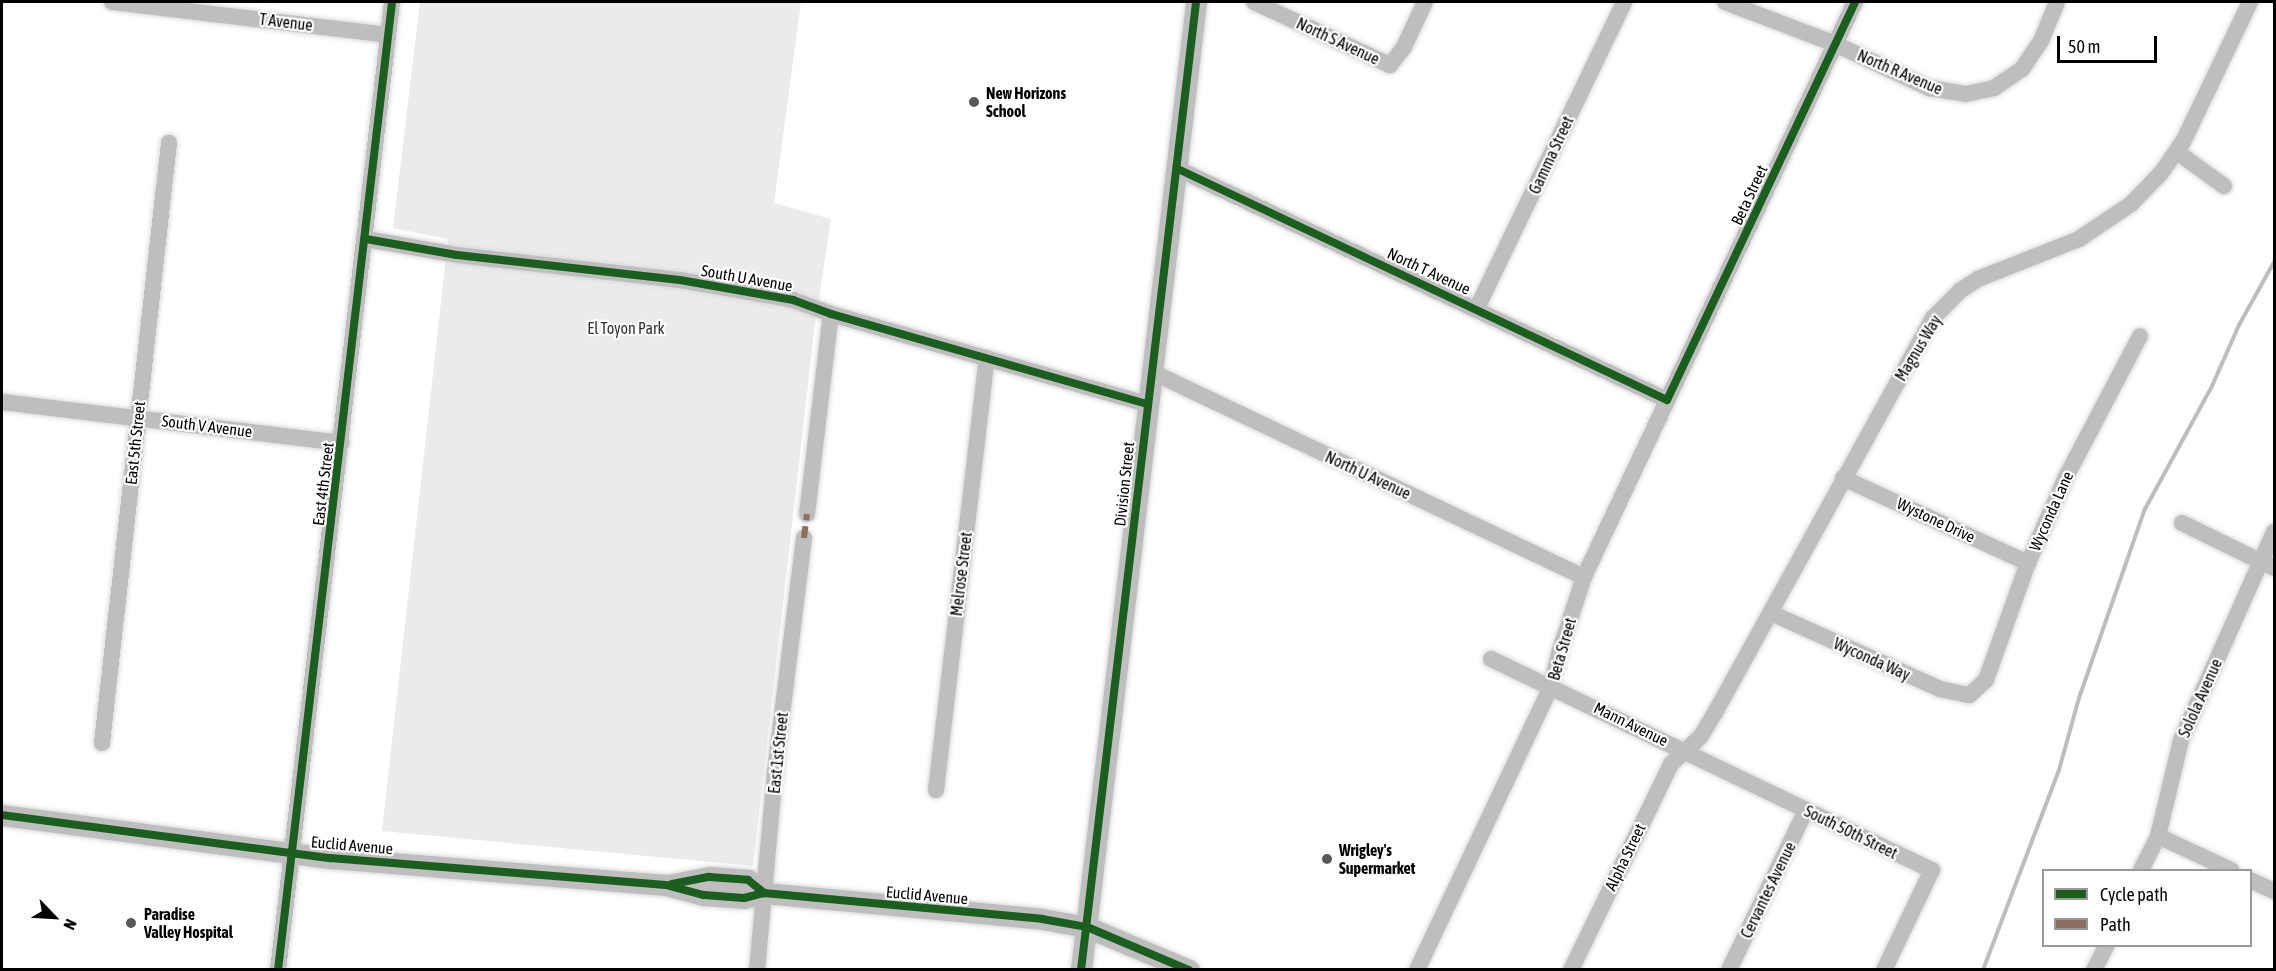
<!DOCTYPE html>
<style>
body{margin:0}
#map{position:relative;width:2276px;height:971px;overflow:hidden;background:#fff;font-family:"Asap Condensed",sans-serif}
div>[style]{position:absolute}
.green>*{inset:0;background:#ebebeb}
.stream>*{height:4px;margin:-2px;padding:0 2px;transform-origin:2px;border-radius:2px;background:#bdbdbd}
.roads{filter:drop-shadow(0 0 2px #dbdbdb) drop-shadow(0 0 2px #dbdbdb)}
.minor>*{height:16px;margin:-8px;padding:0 8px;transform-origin:8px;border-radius:8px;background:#bebebe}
.major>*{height:21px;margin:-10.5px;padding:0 10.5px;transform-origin:10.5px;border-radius:10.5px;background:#bebebe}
.quiet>*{height:6px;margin-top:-3px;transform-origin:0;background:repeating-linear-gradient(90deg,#8d6e63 0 12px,transparent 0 18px)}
.cycleway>*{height:8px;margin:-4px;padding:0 4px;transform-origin:4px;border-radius:4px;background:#1b5e20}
.dots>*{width:16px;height:16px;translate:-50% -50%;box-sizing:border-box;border:3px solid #fff;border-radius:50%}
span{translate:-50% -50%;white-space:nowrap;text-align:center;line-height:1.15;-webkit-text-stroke:4.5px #fff;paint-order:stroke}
.street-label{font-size:16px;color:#000}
.poi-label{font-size:16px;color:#000;font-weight:700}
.left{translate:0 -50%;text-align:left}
.park-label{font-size:16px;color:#313131}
.frame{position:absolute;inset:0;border:3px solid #000;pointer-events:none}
.legend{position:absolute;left:2042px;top:869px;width:210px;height:78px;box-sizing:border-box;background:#fff;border:2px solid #999;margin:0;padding:8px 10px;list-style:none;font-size:18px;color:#000}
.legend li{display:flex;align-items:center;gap:12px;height:30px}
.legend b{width:30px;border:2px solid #999}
.north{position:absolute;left:24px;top:887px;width:60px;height:60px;-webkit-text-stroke:4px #fff;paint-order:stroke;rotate:115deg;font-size:16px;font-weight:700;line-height:24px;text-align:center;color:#000}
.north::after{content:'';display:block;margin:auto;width:21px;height:27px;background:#000;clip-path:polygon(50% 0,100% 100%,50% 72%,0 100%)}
.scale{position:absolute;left:2057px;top:36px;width:100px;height:27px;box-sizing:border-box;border:3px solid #000;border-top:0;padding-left:8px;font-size:18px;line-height:21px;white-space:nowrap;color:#000;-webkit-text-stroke:4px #fff;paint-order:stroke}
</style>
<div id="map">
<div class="green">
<div style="clip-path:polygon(420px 2px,801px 2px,774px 203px,831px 219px,814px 332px,753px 866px,382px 831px,448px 239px,393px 228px)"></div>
</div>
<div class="stream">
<div style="left:1983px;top:970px;width:214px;rotate:-69.2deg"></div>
<div style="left:2059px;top:770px;width:75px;rotate:-74.5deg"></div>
<div style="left:2079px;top:698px;width:200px;rotate:-70.8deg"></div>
<div style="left:2145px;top:509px;width:140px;rotate:-61.4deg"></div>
<div style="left:2212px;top:386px;width:67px;rotate:-66.1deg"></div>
<div style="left:2239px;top:325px;width:72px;rotate:-60.9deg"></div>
</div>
<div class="roads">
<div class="minor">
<div style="left:112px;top:2px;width:278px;rotate:6.8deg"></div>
<div style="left:1254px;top:2px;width:150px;rotate:24.9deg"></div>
<div style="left:1390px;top:65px;width:23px;rotate:-52deg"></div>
<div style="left:1404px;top:47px;width:50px;rotate:-65deg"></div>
<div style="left:1725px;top:2px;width:118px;rotate:20.9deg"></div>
<div style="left:1835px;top:44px;width:104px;rotate:25.1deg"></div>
<div style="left:1929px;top:88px;width:37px;rotate:9deg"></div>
<div style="left:1966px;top:94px;width:29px;rotate:-12deg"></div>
<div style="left:1994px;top:88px;width:34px;rotate:-34deg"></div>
<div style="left:2022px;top:69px;width:34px;rotate:-56deg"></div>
<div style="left:2041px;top:41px;width:42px;rotate:-67.7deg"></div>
<div style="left:2177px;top:152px;width:58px;rotate:35.9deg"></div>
<div style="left:1178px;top:169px;width:541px;rotate:25.29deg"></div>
<div style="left:366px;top:239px;width:92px;rotate:10deg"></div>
<div style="left:457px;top:255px;width:224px;rotate:6.4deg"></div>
<div style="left:680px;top:280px;width:115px;rotate:10deg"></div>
<div style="left:793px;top:300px;width:40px;rotate:20.2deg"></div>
<div style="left:831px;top:314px;width:329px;rotate:15.9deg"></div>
<div style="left:1477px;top:308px;width:339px;rotate:-64.3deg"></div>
<div style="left:1152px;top:372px;width:478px;rotate:25.4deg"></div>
<div style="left:2px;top:402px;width:342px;rotate:6.9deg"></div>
<div style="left:1843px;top:478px;width:204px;rotate:24.7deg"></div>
<div style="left:807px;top:514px;width:201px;rotate:-83.2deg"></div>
<div style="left:2182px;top:523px;width:102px;rotate:26.1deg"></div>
<div style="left:1771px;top:613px;width:185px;rotate:24.2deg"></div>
<div style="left:1940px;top:689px;width:30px;rotate:12deg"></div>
<div style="left:1969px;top:695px;width:6px;rotate:-39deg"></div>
<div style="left:1974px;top:691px;width:16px;rotate:-43deg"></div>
<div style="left:1986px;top:680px;width:124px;rotate:-70.3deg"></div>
<div style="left:2028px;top:563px;width:94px;rotate:-66.2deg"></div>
<div style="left:2066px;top:477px;width:159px;rotate:-62.3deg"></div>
<div style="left:1491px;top:659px;width:489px;rotate:25.6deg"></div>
<div style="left:1932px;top:870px;width:111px;rotate:115.6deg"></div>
<div style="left:102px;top:743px;width:604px;rotate:-83.63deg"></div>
<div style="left:936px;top:790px;width:435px;rotate:-83.3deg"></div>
<div style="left:2158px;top:836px;width:81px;rotate:25deg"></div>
<div style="left:2141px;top:870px;width:38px;rotate:-63deg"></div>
<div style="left:2158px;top:836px;width:99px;rotate:-76.5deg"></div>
<div style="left:2181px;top:740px;width:228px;rotate:-65.9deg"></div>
<div style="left:2250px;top:880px;width:26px;rotate:25deg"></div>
<div style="left:278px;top:970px;width:975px;rotate:-83.28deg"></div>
<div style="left:757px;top:970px;width:200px;rotate:-84.8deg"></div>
<div style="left:775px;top:771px;width:235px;rotate:-82.9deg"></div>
<div style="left:1417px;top:970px;width:314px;rotate:-64.7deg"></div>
<div style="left:1551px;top:686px;width:37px;rotate:-76deg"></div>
<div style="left:1560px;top:650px;width:77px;rotate:-71.8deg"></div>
<div style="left:1584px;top:577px;width:636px;rotate:-64.77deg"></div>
<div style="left:1571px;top:970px;width:229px;rotate:-64.1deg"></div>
<div style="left:1671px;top:764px;width:41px;rotate:-43deg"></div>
<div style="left:1701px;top:736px;width:29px;rotate:-59deg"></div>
<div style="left:1716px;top:711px;width:449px;rotate:-61.1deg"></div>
<div style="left:1933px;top:318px;width:40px;rotate:-45deg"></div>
<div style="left:1961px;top:290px;width:20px;rotate:-33deg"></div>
<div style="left:1978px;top:279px;width:109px;rotate:-21.6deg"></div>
<div style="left:2079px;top:239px;width:63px;rotate:-33.9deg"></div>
<div style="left:2131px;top:204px;width:43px;rotate:-45.9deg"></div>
<div style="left:2161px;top:173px;width:38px;rotate:-55deg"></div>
<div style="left:2183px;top:142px;width:155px;rotate:-64.4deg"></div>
<div style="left:1729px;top:970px;width:178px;rotate:-64.3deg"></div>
<div style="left:2094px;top:970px;width:27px;rotate:-63deg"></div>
</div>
<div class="major">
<div style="left:2px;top:815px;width:331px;rotate:7.5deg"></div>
<div style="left:330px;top:858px;width:337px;rotate:4.6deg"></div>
<div style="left:666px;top:885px;width:39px;rotate:15deg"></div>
<div style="left:704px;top:895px;width:40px;rotate:4.3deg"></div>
<div style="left:744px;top:898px;width:21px;rotate:-14deg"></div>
<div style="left:764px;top:893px;width:279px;rotate:5.3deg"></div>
<div style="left:1042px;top:919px;width:46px;rotate:10.1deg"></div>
<div style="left:1087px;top:927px;width:111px;rotate:22.9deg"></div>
<div style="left:673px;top:884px;width:37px;rotate:-11deg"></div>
<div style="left:709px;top:877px;width:39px;rotate:4deg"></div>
<div style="left:748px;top:880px;width:21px;rotate:39deg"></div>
<div style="left:1081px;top:970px;width:975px;rotate:-83.22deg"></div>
</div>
</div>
<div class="quiet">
<div style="left:804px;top:538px;width:24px;rotate:-83deg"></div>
</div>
<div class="cycleway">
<div style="left:1178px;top:169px;width:541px;rotate:25.29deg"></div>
<div style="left:1667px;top:400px;width:440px;rotate:-64.7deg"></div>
<div style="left:366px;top:239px;width:92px;rotate:10deg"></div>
<div style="left:457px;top:255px;width:224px;rotate:6.4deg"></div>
<div style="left:680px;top:280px;width:115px;rotate:10deg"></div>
<div style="left:793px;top:300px;width:40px;rotate:20.2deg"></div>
<div style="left:831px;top:314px;width:329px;rotate:15.9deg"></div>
<div style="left:2px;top:815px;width:331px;rotate:7.5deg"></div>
<div style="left:330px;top:858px;width:337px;rotate:4.6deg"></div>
<div style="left:666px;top:885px;width:39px;rotate:15deg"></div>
<div style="left:704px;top:895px;width:40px;rotate:4.3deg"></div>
<div style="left:744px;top:898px;width:21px;rotate:-14deg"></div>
<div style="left:764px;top:893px;width:279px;rotate:5.3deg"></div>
<div style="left:1042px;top:919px;width:46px;rotate:10.1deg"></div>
<div style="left:1087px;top:927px;width:111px;rotate:22.9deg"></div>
<div style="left:672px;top:884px;width:38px;rotate:-11deg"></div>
<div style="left:709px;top:877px;width:39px;rotate:4deg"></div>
<div style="left:748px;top:880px;width:21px;rotate:39deg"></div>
<div style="left:278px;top:970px;width:975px;rotate:-83.28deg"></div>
<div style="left:1081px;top:970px;width:975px;rotate:-83.22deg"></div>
</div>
<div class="dots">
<div style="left:974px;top:102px;background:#595959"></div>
<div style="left:1327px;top:859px;background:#595959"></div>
<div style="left:131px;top:923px;background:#595959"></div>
</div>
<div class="street-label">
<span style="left:286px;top:22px;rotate:7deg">T Avenue</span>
<span style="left:1338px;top:41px;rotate:25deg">North S Avenue</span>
<span style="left:1900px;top:72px;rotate:23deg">North R Avenue</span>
<span style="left:1551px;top:155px;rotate:-65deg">Gamma Street</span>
<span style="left:1749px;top:195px;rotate:-65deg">Beta Street</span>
<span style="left:1429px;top:271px;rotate:25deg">North T Avenue</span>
<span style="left:747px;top:278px;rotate:10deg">South U Avenue</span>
<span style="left:1918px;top:348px;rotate:-59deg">Magnus Way</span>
<span style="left:207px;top:426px;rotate:7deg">South V Avenue</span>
<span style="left:135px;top:443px;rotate:-84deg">East 5th Street</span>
<span style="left:1368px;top:475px;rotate:25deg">North U Avenue</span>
<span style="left:323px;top:484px;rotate:-83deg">East 4th Street</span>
<span style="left:1124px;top:484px;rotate:-84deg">Division Street</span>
<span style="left:2051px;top:511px;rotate:-66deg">Wyconda Lane</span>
<span style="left:1936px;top:520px;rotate:25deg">Wystone Drive</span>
<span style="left:961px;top:574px;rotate:-83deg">Melrose Street</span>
<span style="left:1562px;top:649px;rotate:-74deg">Beta Street</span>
<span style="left:1872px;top:659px;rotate:24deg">Wyconda Way</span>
<span style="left:2200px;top:698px;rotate:-66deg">Solola Avenue</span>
<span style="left:1631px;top:724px;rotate:26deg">Mann Avenue</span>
<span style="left:778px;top:753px;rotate:-84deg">East 1st Street</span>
<span style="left:1851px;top:832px;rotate:26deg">South 50th Street</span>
<span style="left:352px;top:845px;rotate:5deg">Euclid Avenue</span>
<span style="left:1625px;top:857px;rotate:-64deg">Alpha Street</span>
<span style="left:1768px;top:890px;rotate:-64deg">Cervantes Avenue</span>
<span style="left:927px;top:895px;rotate:5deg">Euclid Avenue</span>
</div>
<div class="poi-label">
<span class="left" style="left:986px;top:102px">New Horizons<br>School</span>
<span class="left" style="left:1339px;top:859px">Wrigley's<br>Supermarket</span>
<span class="left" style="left:144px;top:923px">Paradise<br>Valley Hospital</span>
</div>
<div class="park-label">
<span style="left:626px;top:328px">El Toyon Park</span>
</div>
<div class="frame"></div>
<ul class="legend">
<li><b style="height:8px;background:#1b5e20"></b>Cycle path</li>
<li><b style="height:8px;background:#8d6e63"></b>Path</li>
</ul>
<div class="north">N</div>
<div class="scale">50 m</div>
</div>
